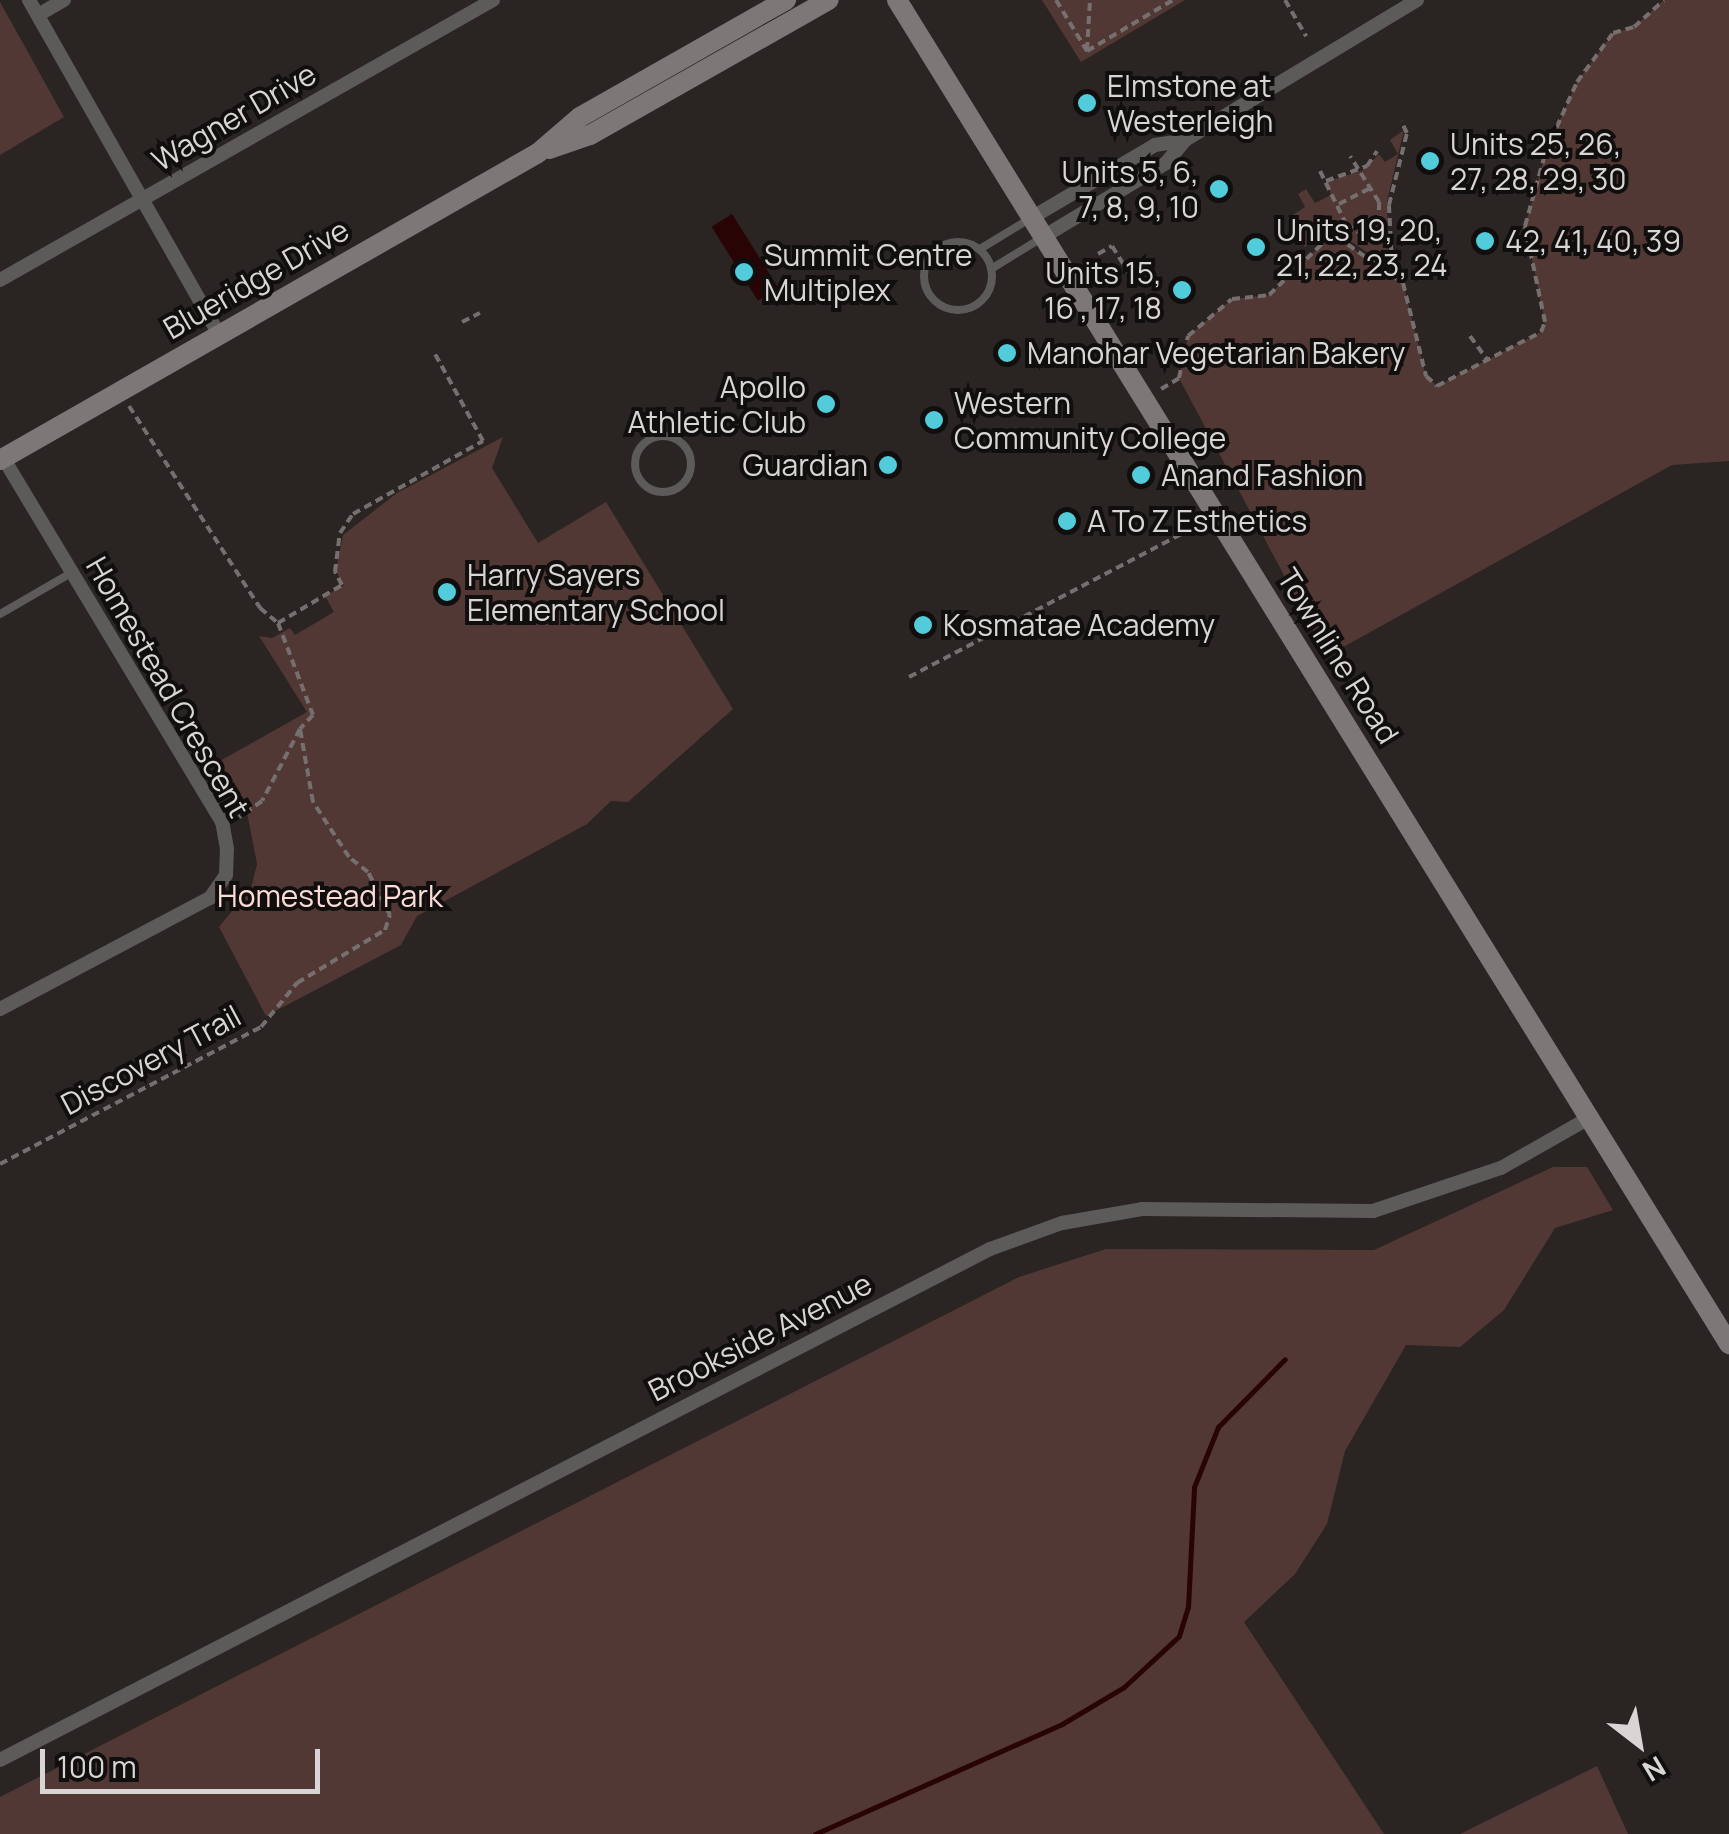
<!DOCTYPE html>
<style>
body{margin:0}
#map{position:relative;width:1729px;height:1834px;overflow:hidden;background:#2a2423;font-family:Manrope,sans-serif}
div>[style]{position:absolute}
.green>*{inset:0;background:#523835}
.water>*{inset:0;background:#280404;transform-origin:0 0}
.stream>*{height:5px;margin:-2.5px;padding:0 2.5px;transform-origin:2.5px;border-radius:2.5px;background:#280404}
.path>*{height:4px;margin-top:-2px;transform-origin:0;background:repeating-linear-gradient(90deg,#75706f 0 8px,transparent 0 13px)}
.lane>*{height:8px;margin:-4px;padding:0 4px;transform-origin:4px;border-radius:4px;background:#5d5a5a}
.lane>.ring{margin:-4px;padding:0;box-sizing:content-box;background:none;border:8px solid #5d5a5a;border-radius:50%}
.street>*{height:14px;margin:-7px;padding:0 7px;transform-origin:7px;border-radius:7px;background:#5d5a5a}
.secondary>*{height:20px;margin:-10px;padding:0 10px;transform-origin:10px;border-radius:10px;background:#7d7877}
.dots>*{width:28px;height:28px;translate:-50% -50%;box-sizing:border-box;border:5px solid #110e0e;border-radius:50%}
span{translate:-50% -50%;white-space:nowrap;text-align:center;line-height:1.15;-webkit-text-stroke:8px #110e0e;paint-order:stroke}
.poi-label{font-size:30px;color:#d9d5d4}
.left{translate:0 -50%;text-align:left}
.right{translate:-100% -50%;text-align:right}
.street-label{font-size:30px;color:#d9d5d4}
.park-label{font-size:30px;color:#fcdbd7}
.north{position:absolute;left:1589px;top:1694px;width:100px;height:100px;-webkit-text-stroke:8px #110e0e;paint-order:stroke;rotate:149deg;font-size:28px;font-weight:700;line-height:40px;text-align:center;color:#d9d5d4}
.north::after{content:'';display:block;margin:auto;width:35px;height:45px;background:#d9d5d4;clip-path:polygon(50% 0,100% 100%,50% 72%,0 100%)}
.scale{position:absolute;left:40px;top:1749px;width:280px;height:45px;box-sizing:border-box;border:5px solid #d9d5d4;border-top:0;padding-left:12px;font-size:30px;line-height:35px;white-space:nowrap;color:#d9d5d4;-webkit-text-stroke:8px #110e0e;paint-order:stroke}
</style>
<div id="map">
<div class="green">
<div style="clip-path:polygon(1042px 0,1185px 0,1081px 62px)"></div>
<div style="clip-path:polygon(1664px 0,1729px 0,1729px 461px,1672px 465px,1327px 656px,1179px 378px,1188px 336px,1232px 299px,1269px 295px,1325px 241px,1337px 237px,1403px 283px,1426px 376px,1437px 386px,1541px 332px,1545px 322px,1525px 226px,1546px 151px,1577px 82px,1613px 33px,1634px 27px)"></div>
<div style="clip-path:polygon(0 2px,64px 117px,0 155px)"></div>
<div style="clip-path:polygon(1404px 130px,1387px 201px,1389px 267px,1331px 228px,1305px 247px,1288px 218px,1305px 207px,1298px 194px,1306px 189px,1315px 203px,1331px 195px,1326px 182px,1364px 170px,1379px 154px,1385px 162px,1398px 154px,1390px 140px)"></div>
<div style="clip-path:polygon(503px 437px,492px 468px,538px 543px,606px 502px,733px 709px,628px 802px,611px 801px,587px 824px,417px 916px,401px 945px,266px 1016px,219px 927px,251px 888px,257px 864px,246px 807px,218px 762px,307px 712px,259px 636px,272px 638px,290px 628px,295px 635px,334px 612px,325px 596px,344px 585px,336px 571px,343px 535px,397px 493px)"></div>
<div style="clip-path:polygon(1553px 1167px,1587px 1167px,1613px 1210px,1555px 1228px,1504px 1310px,1460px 1347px,1406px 1345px,1345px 1451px,1327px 1524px,1295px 1574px,1244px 1622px,1384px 1834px,0 1834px,0 1797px,1019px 1277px,1106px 1249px,1374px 1250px)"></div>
<div style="clip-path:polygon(1597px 1766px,1628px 1834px,1460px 1834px)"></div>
</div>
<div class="water">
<div style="left:732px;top:214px;width:87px;height:24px;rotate:58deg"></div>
</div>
<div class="stream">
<div style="left:815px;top:1834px;width:270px;rotate:-24deg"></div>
<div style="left:1062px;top:1724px;width:72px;rotate:-30.8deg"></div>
<div style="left:1124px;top:1687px;width:75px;rotate:-42.8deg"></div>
<div style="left:1179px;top:1636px;width:30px;rotate:-73deg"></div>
<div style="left:1188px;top:1607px;width:120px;rotate:-87.1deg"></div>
<div style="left:1194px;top:1487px;width:65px;rotate:-68.2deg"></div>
<div style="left:1218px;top:1427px;width:95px;rotate:-45.4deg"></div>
</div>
<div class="path">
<div style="left:1056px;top:0;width:60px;rotate:58.7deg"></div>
<div style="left:1087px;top:51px;width:100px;rotate:-30.7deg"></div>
<div style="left:1285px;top:0;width:42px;rotate:59.7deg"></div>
<div style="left:1087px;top:50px;width:50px;rotate:-86.6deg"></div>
<div style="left:1320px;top:171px;width:59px;rotate:63.9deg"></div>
<div style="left:1326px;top:181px;width:44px;rotate:-20.1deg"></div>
<div style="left:1367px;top:166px;width:18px;rotate:-56deg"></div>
<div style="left:1339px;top:204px;width:35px;rotate:-27deg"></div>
<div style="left:1337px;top:237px;width:16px;rotate:-55deg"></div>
<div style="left:1346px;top:224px;width:31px;rotate:33deg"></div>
<div style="left:1372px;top:241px;width:8px;rotate:-40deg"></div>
<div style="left:1378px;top:236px;width:34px;rotate:-88deg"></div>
<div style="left:1379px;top:202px;width:54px;rotate:-122.2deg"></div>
<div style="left:1098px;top:254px;width:16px;rotate:-30deg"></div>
<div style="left:1112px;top:246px;width:41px;rotate:57.8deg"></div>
<div style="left:1134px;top:281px;width:11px;rotate:-38deg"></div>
<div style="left:1392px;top:265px;width:60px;rotate:-92.9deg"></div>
<div style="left:1389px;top:205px;width:74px;rotate:-76deg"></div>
<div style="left:1407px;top:133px;width:13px;rotate:-117deg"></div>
<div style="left:462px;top:322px;width:20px;rotate:-27deg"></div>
<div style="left:1470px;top:336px;width:29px;rotate:54deg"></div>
<div style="left:1161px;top:389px;width:21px;rotate:-31deg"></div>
<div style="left:1179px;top:378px;width:43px;rotate:-77.9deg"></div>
<div style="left:1188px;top:336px;width:57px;rotate:-40.1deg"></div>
<div style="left:1232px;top:299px;width:37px;rotate:-6deg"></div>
<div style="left:1269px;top:295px;width:78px;rotate:-44deg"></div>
<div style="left:1325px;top:241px;width:13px;rotate:-18deg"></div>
<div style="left:1337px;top:237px;width:80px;rotate:34.9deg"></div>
<div style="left:1403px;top:283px;width:96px;rotate:76.1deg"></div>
<div style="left:1426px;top:376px;width:15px;rotate:42deg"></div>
<div style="left:1437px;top:386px;width:117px;rotate:-27.4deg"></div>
<div style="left:1541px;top:332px;width:11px;rotate:-68deg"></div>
<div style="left:1545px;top:322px;width:98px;rotate:-101.8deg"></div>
<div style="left:1525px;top:226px;width:78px;rotate:-74.4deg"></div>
<div style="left:1546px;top:151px;width:76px;rotate:-65.8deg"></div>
<div style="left:1577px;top:82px;width:61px;rotate:-53.7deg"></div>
<div style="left:1613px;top:33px;width:22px;rotate:-16deg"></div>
<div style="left:1634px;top:27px;width:40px;rotate:-42deg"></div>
<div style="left:129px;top:406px;width:241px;rotate:57deg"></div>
<div style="left:260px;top:608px;width:23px;rotate:40deg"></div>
<div style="left:278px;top:623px;width:98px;rotate:69.2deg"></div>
<div style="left:313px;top:715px;width:19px;rotate:133deg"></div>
<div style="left:278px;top:623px;width:74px;rotate:-30.7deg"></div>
<div style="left:342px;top:585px;width:15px;rotate:-118deg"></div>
<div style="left:335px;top:572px;width:39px;rotate:-83deg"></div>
<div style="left:340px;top:533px;width:23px;rotate:-56deg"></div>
<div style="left:353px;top:514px;width:149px;rotate:-29.3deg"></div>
<div style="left:483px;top:441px;width:99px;rotate:-118.9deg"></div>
<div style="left:909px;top:677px;width:327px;rotate:-27.7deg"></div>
<div style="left:0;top:1164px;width:295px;rotate:-27.7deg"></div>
<div style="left:261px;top:1027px;width:57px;rotate:-50.7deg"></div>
<div style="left:297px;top:983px;width:103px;rotate:-31.1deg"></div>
<div style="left:385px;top:930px;width:16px;rotate:-72deg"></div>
<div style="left:390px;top:915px;width:48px;rotate:-117.1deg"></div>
<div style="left:368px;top:872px;width:24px;rotate:-142deg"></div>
<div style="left:349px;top:857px;width:66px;rotate:-123.2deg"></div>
<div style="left:313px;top:802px;width:74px;rotate:-100.1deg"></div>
<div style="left:300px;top:729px;width:81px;rotate:117.8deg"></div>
<div style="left:262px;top:801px;width:28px;rotate:145deg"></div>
</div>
<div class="lane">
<div class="ring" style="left:924px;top:242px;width:60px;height:60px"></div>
<div style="left:980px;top:249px;width:60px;rotate:-31.3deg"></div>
<div style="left:991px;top:269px;width:61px;rotate:-31.6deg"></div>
<div class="ring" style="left:635px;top:436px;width:48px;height:48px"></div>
<div style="left:0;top:614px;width:82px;rotate:-30deg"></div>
</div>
<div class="street">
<div style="left:29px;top:0;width:384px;rotate:60.4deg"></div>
<div style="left:38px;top:15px;width:30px;rotate:-30deg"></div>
<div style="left:1031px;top:218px;width:144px;rotate:-30.5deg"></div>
<div style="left:1155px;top:145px;width:30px;rotate:-9deg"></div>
<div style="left:1043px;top:237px;width:144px;rotate:-31deg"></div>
<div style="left:1166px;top:163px;width:30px;rotate:-50deg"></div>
<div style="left:1185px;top:140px;width:271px;rotate:-31.1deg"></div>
<div style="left:0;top:280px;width:567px;rotate:-29.59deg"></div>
<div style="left:0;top:1009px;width:238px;rotate:-27.9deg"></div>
<div style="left:210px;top:898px;width:28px;rotate:-55deg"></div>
<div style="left:226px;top:875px;width:26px;rotate:-88deg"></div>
<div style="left:227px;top:849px;width:27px;rotate:-100deg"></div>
<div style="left:222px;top:822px;width:426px;rotate:-121deg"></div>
<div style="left:0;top:1760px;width:1114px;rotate:-27.3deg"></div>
<div style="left:990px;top:1249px;width:77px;rotate:-19.9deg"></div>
<div style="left:1062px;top:1223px;width:81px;rotate:-9.9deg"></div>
<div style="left:1142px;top:1209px;width:231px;rotate:0.5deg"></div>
<div style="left:1373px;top:1211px;width:135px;rotate:-18.6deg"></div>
<div style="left:1501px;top:1168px;width:101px;rotate:-29.6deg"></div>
</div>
<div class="secondary">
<div style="left:897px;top:0;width:1581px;rotate:58.24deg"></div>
<div style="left:549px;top:149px;width:43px;rotate:-18.9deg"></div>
<div style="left:590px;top:135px;width:274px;rotate:-29.5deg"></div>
<div style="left:0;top:460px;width:619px;rotate:-29.71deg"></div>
<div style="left:538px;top:153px;width:55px;rotate:-40.6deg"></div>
<div style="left:580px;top:117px;width:237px;rotate:-29.6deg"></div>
</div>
<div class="dots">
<div style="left:1087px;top:103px;background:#52cbda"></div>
<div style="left:1430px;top:161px;background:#52cbda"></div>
<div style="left:1219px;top:189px;background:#52cbda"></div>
<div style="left:1485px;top:241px;background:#52cbda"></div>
<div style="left:1256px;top:247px;background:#52cbda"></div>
<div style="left:744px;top:272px;background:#52cbda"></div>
<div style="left:1182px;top:290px;background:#52cbda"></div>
<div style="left:1007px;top:353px;background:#52cbda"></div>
<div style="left:826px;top:404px;background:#52cbda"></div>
<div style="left:934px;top:420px;background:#52cbda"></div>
<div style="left:888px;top:465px;background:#52cbda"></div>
<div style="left:1141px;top:475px;background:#52cbda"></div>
<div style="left:1067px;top:521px;background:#52cbda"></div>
<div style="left:447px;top:592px;background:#52cbda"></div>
<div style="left:923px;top:625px;background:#52cbda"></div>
</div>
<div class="poi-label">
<span class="left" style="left:1107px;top:103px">Elmstone at<br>Westerleigh</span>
<span class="left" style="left:1450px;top:161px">Units 25, 26,<br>27, 28, 29, 30</span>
<span class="right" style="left:1199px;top:189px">Units 5, 6,<br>7, 8, 9, 10</span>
<span class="left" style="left:1276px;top:247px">Units 19, 20,<br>21, 22, 23, 24</span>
<span class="left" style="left:1505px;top:241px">42, 41, 40, 39</span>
<span class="left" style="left:764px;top:272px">Summit Centre<br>Multiplex</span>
<span class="right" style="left:1162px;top:290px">Units 15,<br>16 , 17, 18</span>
<span class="left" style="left:1027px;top:353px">Manohar Vegetarian Bakery</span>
<span class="right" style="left:806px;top:404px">Apollo<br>Athletic Club</span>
<span class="left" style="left:954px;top:420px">Western<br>Community College</span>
<span class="right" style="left:868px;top:465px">Guardian</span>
<span class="left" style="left:1161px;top:475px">Anand Fashion</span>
<span class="left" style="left:1087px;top:521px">A To Z Esthetics</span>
<span class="left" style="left:467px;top:592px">Harry Sayers<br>Elementary School</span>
<span class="left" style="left:943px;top:625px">Kosmatae Academy</span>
</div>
<div class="street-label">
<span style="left:234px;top:117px;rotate:-30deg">Wagner Drive</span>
<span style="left:256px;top:279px;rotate:-30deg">Blueridge Drive</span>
<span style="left:1338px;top:656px;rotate:58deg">Townline Road</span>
<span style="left:168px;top:687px;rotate:60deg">Homestead Crescent</span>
<span style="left:151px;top:1060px;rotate:-28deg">Discovery Trail</span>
<span style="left:760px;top:1337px;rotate:-27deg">Brookside Avenue</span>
</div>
<div class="park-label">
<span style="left:330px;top:896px">Homestead Park</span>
</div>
<div class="north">N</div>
<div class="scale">100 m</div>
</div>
